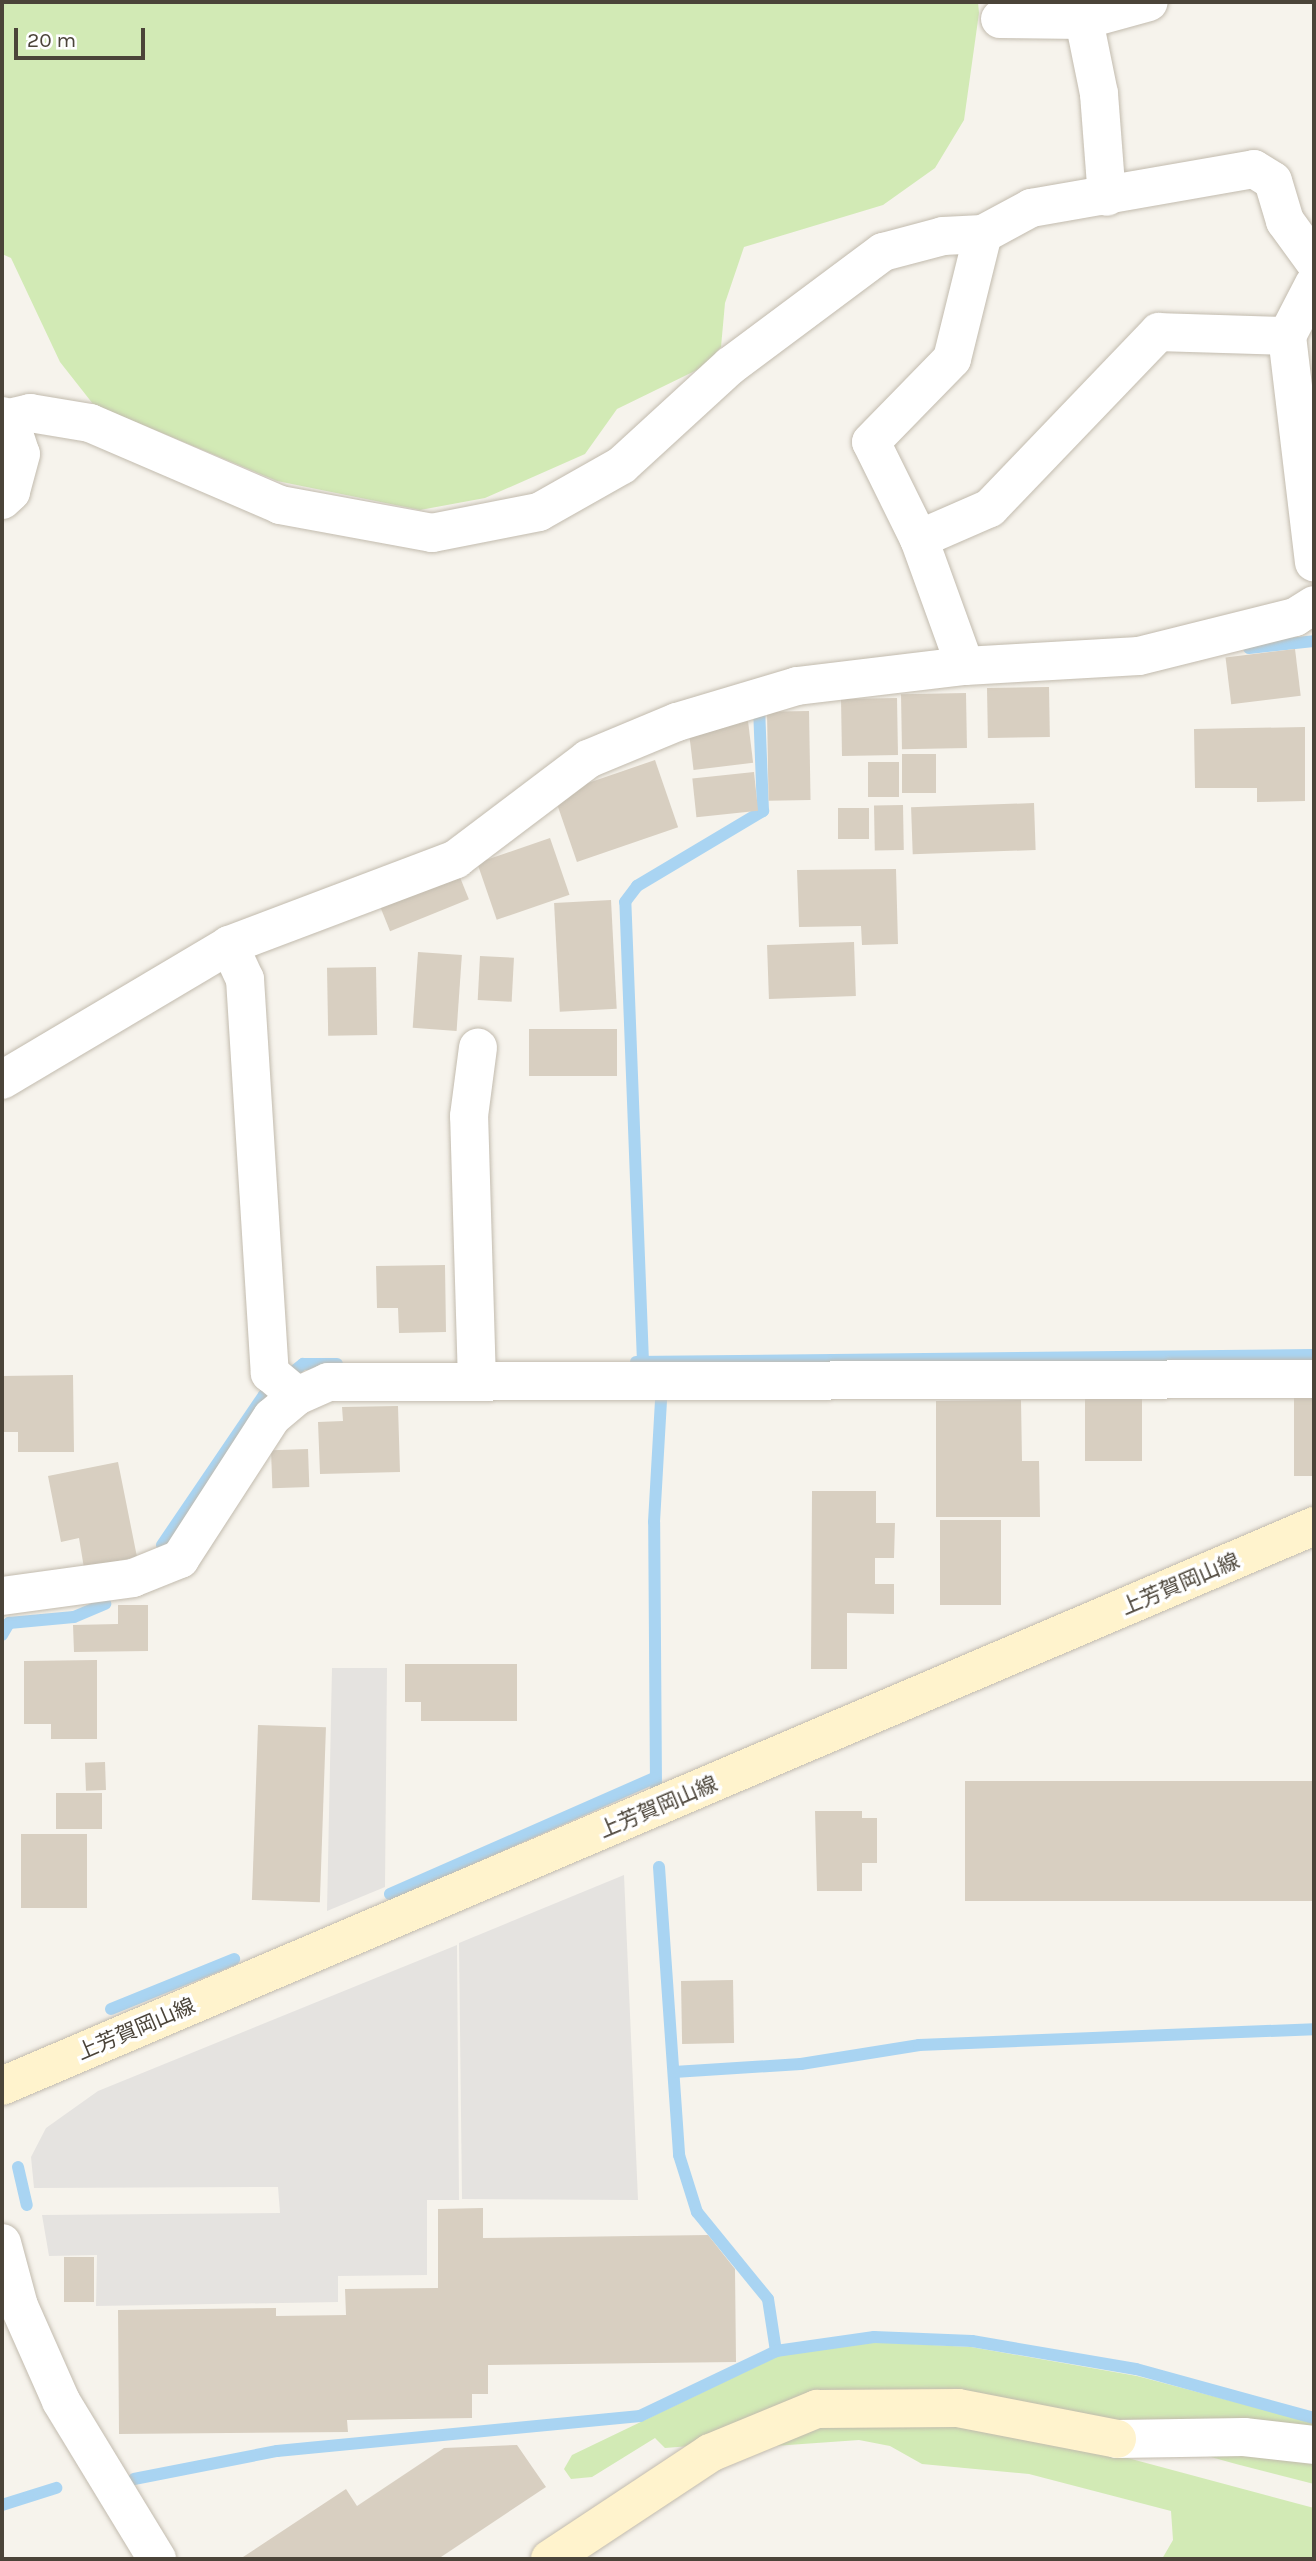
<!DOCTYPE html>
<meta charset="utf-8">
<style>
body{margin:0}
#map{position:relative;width:1316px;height:2561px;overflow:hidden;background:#f6f3ec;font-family:Karla,"Noto Sans JP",sans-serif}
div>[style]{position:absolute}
.green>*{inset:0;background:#d2eab5}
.parking>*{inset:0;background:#e5e3e0}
.stream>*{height:12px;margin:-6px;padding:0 6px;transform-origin:6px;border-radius:6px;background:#a9d4f2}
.building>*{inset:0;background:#d8cfc1;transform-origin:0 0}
.roads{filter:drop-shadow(0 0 2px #c2bbae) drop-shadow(0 0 2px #c2bbae)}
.minor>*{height:38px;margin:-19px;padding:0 19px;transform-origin:19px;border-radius:19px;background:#fff}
.tertiary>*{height:38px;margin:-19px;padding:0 19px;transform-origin:19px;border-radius:19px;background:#fff}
.secondary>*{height:38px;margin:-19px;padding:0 19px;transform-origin:19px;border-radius:19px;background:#fff3cd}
span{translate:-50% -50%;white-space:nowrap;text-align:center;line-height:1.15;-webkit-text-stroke:7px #fff;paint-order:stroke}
.street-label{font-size:21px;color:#4b4439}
.frame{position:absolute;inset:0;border:4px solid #4b4439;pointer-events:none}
.scale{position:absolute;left:14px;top:28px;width:131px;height:32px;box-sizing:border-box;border:4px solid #4b4439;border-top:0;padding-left:9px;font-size:21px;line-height:24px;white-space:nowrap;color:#4b4439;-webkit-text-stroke:5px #fff;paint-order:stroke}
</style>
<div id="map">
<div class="green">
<div style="clip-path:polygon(2px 2px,978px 2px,979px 13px,964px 120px,935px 168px,883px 205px,744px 247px,725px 303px,721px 347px,703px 367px,617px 409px,585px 454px,485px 498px,420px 510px,277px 481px,93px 404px,60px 362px,11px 258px,2px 254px)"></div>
<div style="clip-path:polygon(874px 2342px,971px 2347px,1137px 2376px,1314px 2423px,1314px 2438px,1116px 2428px,964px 2403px,703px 2445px,665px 2448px,655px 2438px,592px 2477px,571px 2479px,564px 2469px,572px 2455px,778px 2356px)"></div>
<div style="clip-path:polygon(817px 2421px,956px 2421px,1109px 2453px,1314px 2508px,1314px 2559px,1162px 2559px,1173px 2540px,1171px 2511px,1029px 2474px,922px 2464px,890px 2446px,859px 2440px,774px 2446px)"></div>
<div style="clip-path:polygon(1175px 2447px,1314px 2455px,1314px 2484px,1236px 2464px)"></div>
</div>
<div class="parking">
<div style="clip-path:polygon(332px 1668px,387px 1668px,385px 1887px,327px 1911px)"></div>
<div style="clip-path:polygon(624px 1875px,638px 2200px,462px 2199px,459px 1943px)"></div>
<div style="clip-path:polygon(457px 1945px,459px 2200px,427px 2200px,427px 2275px,338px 2276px,338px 2302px,96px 2306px,97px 2255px,49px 2256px,42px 2215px,280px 2213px,278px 2187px,34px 2188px,31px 2157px,46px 2128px,98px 2091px)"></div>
</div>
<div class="stream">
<div style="left:1249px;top:648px;width:65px;rotate:-6.1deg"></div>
<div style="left:636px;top:1362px;width:678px;rotate:-0.59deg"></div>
<div style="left:643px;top:1362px;width:460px;rotate:-92.2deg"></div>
<div style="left:625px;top:902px;width:20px;rotate:-53deg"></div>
<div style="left:637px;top:886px;width:147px;rotate:-30.8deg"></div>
<div style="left:763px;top:811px;width:102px;rotate:-92.2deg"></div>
<div style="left:759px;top:709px;width:7px;rotate:-8deg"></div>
<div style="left:162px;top:1545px;width:181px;rotate:-55.8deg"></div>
<div style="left:264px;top:1395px;width:50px;rotate:-38.5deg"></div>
<div style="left:303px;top:1364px;width:34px"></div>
<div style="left:2px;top:1635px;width:14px;rotate:-60deg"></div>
<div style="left:9px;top:1623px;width:65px;rotate:-5.3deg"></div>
<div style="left:74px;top:1617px;width:34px;rotate:-23deg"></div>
<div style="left:656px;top:1786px;width:264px;rotate:-90.4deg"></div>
<div style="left:654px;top:1522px;width:122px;rotate:-86.7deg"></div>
<div style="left:659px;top:1867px;width:289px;rotate:86deg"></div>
<div style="left:679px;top:2155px;width:60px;rotate:72.5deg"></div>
<div style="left:697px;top:2212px;width:112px;rotate:50.8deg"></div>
<div style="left:768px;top:2299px;width:53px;rotate:81.3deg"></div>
<div style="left:390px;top:1894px;width:288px;rotate:-23.7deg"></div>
<div style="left:111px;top:2009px;width:133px;rotate:-22.1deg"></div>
<div style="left:674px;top:2072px;width:127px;rotate:-3.6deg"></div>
<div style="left:801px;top:2064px;width:120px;rotate:-9.1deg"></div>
<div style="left:919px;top:2045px;width:395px;rotate:-2.3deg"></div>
<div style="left:18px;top:2167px;width:39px;rotate:77deg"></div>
<div style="left:134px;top:2479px;width:146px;rotate:-11.1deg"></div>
<div style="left:277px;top:2451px;width:365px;rotate:-5.5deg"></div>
<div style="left:640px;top:2416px;width:151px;rotate:-25.5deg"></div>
<div style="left:776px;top:2351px;width:99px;rotate:-8.1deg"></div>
<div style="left:874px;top:2337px;width:98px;rotate:2.3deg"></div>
<div style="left:972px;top:2341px;width:166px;rotate:9.7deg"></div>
<div style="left:1136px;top:2369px;width:185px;rotate:15.4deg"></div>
<div style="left:2px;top:2505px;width:57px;rotate:-17.5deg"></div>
</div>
<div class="building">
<div style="left:1295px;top:649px;width:47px;height:70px;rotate:83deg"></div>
<div style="left:1049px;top:687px;width:50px;height:62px;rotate:89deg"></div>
<div style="left:966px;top:693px;width:55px;height:65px;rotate:89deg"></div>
<div style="left:897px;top:698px;width:57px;height:56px;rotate:89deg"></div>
<div style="left:809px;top:711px;width:89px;height:42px;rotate:89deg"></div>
<div style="left:748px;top:721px;width:42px;height:60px;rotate:83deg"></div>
<div style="clip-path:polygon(1305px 727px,1305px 801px,1257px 802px,1257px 788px,1195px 788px,1194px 729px)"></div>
<div style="left:902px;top:754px;width:34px;height:39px"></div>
<div style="left:655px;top:760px;width:71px;height:107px;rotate:71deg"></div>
<div style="left:868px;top:762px;width:31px;height:35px"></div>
<div style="left:754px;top:772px;width:39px;height:62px;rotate:84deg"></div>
<div style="left:1034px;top:803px;width:47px;height:123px;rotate:88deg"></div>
<div style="left:903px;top:805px;width:45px;height:29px;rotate:89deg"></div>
<div style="left:869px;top:808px;width:31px;height:31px;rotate:90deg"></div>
<div style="left:550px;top:838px;width:60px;height:77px;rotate:71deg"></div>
<div style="left:455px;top:865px;width:37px;height:85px;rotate:68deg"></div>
<div style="clip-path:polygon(896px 869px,898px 944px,862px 945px,861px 926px,799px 927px,797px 870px)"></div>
<div style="left:611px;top:900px;width:109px;height:57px;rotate:87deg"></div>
<div style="left:854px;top:942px;width:54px;height:87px;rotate:88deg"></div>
<div style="left:418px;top:952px;width:44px;height:76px;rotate:4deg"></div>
<div style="left:480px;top:956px;width:34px;height:44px;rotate:3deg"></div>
<div style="left:376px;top:967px;width:68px;height:49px;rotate:89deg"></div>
<div style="left:617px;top:1029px;width:47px;height:88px;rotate:90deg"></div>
<div style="clip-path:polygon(445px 1265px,446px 1332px,399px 1333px,398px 1308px,377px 1308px,376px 1266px)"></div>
<div style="clip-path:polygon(73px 1375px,74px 1452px,18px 1452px,18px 1432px,2px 1432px,2px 1376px)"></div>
<div style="left:1085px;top:1397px;width:57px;height:64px"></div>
<div style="left:1294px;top:1397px;width:20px;height:79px"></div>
<div style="clip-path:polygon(1021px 1400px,1022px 1461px,1039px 1461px,1040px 1517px,936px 1517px,936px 1401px)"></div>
<div style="clip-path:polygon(398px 1406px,400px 1472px,320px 1474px,318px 1422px,343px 1421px,342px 1407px)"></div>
<div style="left:308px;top:1449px;width:38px;height:37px;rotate:88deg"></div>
<div style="clip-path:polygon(118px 1462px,137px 1557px,84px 1568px,79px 1538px,61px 1542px,48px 1476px)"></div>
<div style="clip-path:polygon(812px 1491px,876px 1491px,876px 1523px,895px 1523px,894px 1558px,875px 1558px,875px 1584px,894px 1584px,894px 1614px,847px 1613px,847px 1669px,811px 1669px)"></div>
<div style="left:940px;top:1520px;width:61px;height:85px"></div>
<div style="clip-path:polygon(118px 1605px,148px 1605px,148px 1651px,74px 1652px,73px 1625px,118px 1624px)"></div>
<div style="clip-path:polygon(97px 1660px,97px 1739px,51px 1739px,51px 1724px,24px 1724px,24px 1661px)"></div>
<div style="clip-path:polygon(405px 1664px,517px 1664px,517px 1721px,421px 1721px,421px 1702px,405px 1702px)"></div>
<div style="left:258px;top:1725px;width:68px;height:175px;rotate:2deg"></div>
<div style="left:105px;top:1762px;width:28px;height:20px;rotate:88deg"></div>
<div style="left:1314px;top:1781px;width:120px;height:349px;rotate:90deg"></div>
<div style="left:102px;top:1793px;width:36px;height:46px;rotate:90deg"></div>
<div style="clip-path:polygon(815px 1811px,862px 1811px,862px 1818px,877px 1818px,877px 1863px,862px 1863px,862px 1891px,817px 1891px)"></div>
<div style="left:21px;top:1834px;width:66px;height:74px"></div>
<div style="left:733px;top:1980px;width:63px;height:52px;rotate:89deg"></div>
<div style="clip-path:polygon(483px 2208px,483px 2238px,708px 2235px,735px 2269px,736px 2362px,488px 2365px,488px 2394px,472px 2394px,472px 2418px,347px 2420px,348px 2432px,119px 2434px,118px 2310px,276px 2308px,276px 2316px,346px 2315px,345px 2289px,438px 2288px,438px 2209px)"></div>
<div style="left:64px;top:2257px;width:30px;height:45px"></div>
<div style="clip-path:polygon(517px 2445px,546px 2487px,438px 2559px,240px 2559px,346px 2489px,357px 2506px,444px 2448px)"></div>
</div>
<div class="roads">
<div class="minor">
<div style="left:1000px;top:19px;width:84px;rotate:0.7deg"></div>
<div style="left:1084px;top:20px;width:67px;rotate:-15.5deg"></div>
<div style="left:1084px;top:20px;width:76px;rotate:78.5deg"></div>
<div style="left:1099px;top:94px;width:103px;rotate:85.6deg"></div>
<div style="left:1314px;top:284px;width:59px;rotate:117.4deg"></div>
<div style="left:1287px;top:336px;width:228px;rotate:83.2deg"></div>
<div style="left:2px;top:416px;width:7px;rotate:16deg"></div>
<div style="left:9px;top:418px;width:38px;rotate:72deg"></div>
<div style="left:21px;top:454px;width:39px;rotate:105deg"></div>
<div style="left:11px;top:492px;width:12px;rotate:138deg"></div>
<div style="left:9px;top:418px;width:22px;rotate:-13deg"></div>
<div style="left:30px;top:413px;width:61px;rotate:9.5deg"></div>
<div style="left:90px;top:423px;width:207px;rotate:23.3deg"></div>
<div style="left:280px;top:505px;width:155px;rotate:10.4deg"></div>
<div style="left:432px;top:533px;width:109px;rotate:-11.1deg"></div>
<div style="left:539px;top:512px;width:95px;rotate:-29.5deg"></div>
<div style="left:622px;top:465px;width:147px;rotate:-42.5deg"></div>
<div style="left:730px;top:366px;width:191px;rotate:-36.7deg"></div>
<div style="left:883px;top:252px;width:62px;rotate:-14.9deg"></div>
<div style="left:943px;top:236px;width:40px;rotate:-2.9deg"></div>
<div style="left:919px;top:539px;width:77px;rotate:-23.6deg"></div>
<div style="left:990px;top:508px;width:244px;rotate:-46.2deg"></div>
<div style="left:1159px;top:332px;width:128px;rotate:1.8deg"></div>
<div style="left:965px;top:666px;width:135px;rotate:-109.9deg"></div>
<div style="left:919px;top:539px;width:108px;rotate:-116.3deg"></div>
<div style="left:871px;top:442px;width:116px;rotate:-45.7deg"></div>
<div style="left:952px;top:359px;width:129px;rotate:-76.1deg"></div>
<div style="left:983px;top:234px;width:55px;rotate:-28.4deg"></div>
<div style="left:1031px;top:208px;width:226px;rotate:-9.9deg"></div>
<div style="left:1254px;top:169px;width:22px;rotate:32deg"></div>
<div style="left:1273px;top:181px;width:42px;rotate:73.3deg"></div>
<div style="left:1285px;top:221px;width:49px;rotate:54.1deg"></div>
<div style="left:229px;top:945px;width:38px;rotate:65deg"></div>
<div style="left:245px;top:979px;width:395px;rotate:86.4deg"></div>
<div style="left:270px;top:1373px;width:35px;rotate:40deg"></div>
<div style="left:2px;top:1080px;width:264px;rotate:-30.7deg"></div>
<div style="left:229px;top:945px;width:243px;rotate:-20.7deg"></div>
<div style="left:456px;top:859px;width:166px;rotate:-37.1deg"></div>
<div style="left:588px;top:759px;width:96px;rotate:-22.6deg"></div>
<div style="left:677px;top:722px;width:125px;rotate:-16.7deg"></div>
<div style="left:797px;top:686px;width:169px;rotate:-6.8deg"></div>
<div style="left:965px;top:666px;width:174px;rotate:-3.3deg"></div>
<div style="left:1139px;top:656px;width:161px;rotate:-14deg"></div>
<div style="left:1295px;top:617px;width:22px;rotate:-32deg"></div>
<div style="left:477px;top:1382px;width:266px;rotate:-91.7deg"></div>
<div style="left:469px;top:1116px;width:69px;rotate:-82.5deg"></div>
<div style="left:2px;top:1596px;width:132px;rotate:-7.8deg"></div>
<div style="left:133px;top:1578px;width:51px;rotate:-22deg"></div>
<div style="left:180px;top:1559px;width:169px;rotate:-57.1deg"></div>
<div style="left:272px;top:1417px;width:33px;rotate:-40deg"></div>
<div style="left:297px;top:1396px;width:34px;rotate:-24deg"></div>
<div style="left:328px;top:1382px;width:986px;rotate:-0.17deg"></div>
<div style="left:1117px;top:2439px;width:127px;rotate:-0.9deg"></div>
<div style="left:1244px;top:2437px;width:70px;rotate:6.5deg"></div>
</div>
<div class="tertiary">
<div style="left:2px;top:2243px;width:65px;rotate:74.9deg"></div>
<div style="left:19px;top:2306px;width:104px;rotate:66.1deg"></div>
<div style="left:61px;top:2401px;width:185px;rotate:58.7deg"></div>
</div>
<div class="secondary">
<div style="left:2px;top:2086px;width:1427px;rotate:-23.11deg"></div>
<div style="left:550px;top:2559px;width:192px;rotate:-33.5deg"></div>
<div style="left:710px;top:2453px;width:116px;rotate:-22.4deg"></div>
<div style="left:817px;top:2409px;width:141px;rotate:-0.4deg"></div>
<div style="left:958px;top:2408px;width:162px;rotate:11deg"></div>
</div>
</div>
<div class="street-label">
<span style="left:1180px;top:1584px;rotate:-23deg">上芳賀岡山線</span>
<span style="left:658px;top:1807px;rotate:-23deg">上芳賀岡山線</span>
<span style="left:136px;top:2029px;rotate:-23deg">上芳賀岡山線</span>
</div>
<div class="frame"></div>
<div class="scale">20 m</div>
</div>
